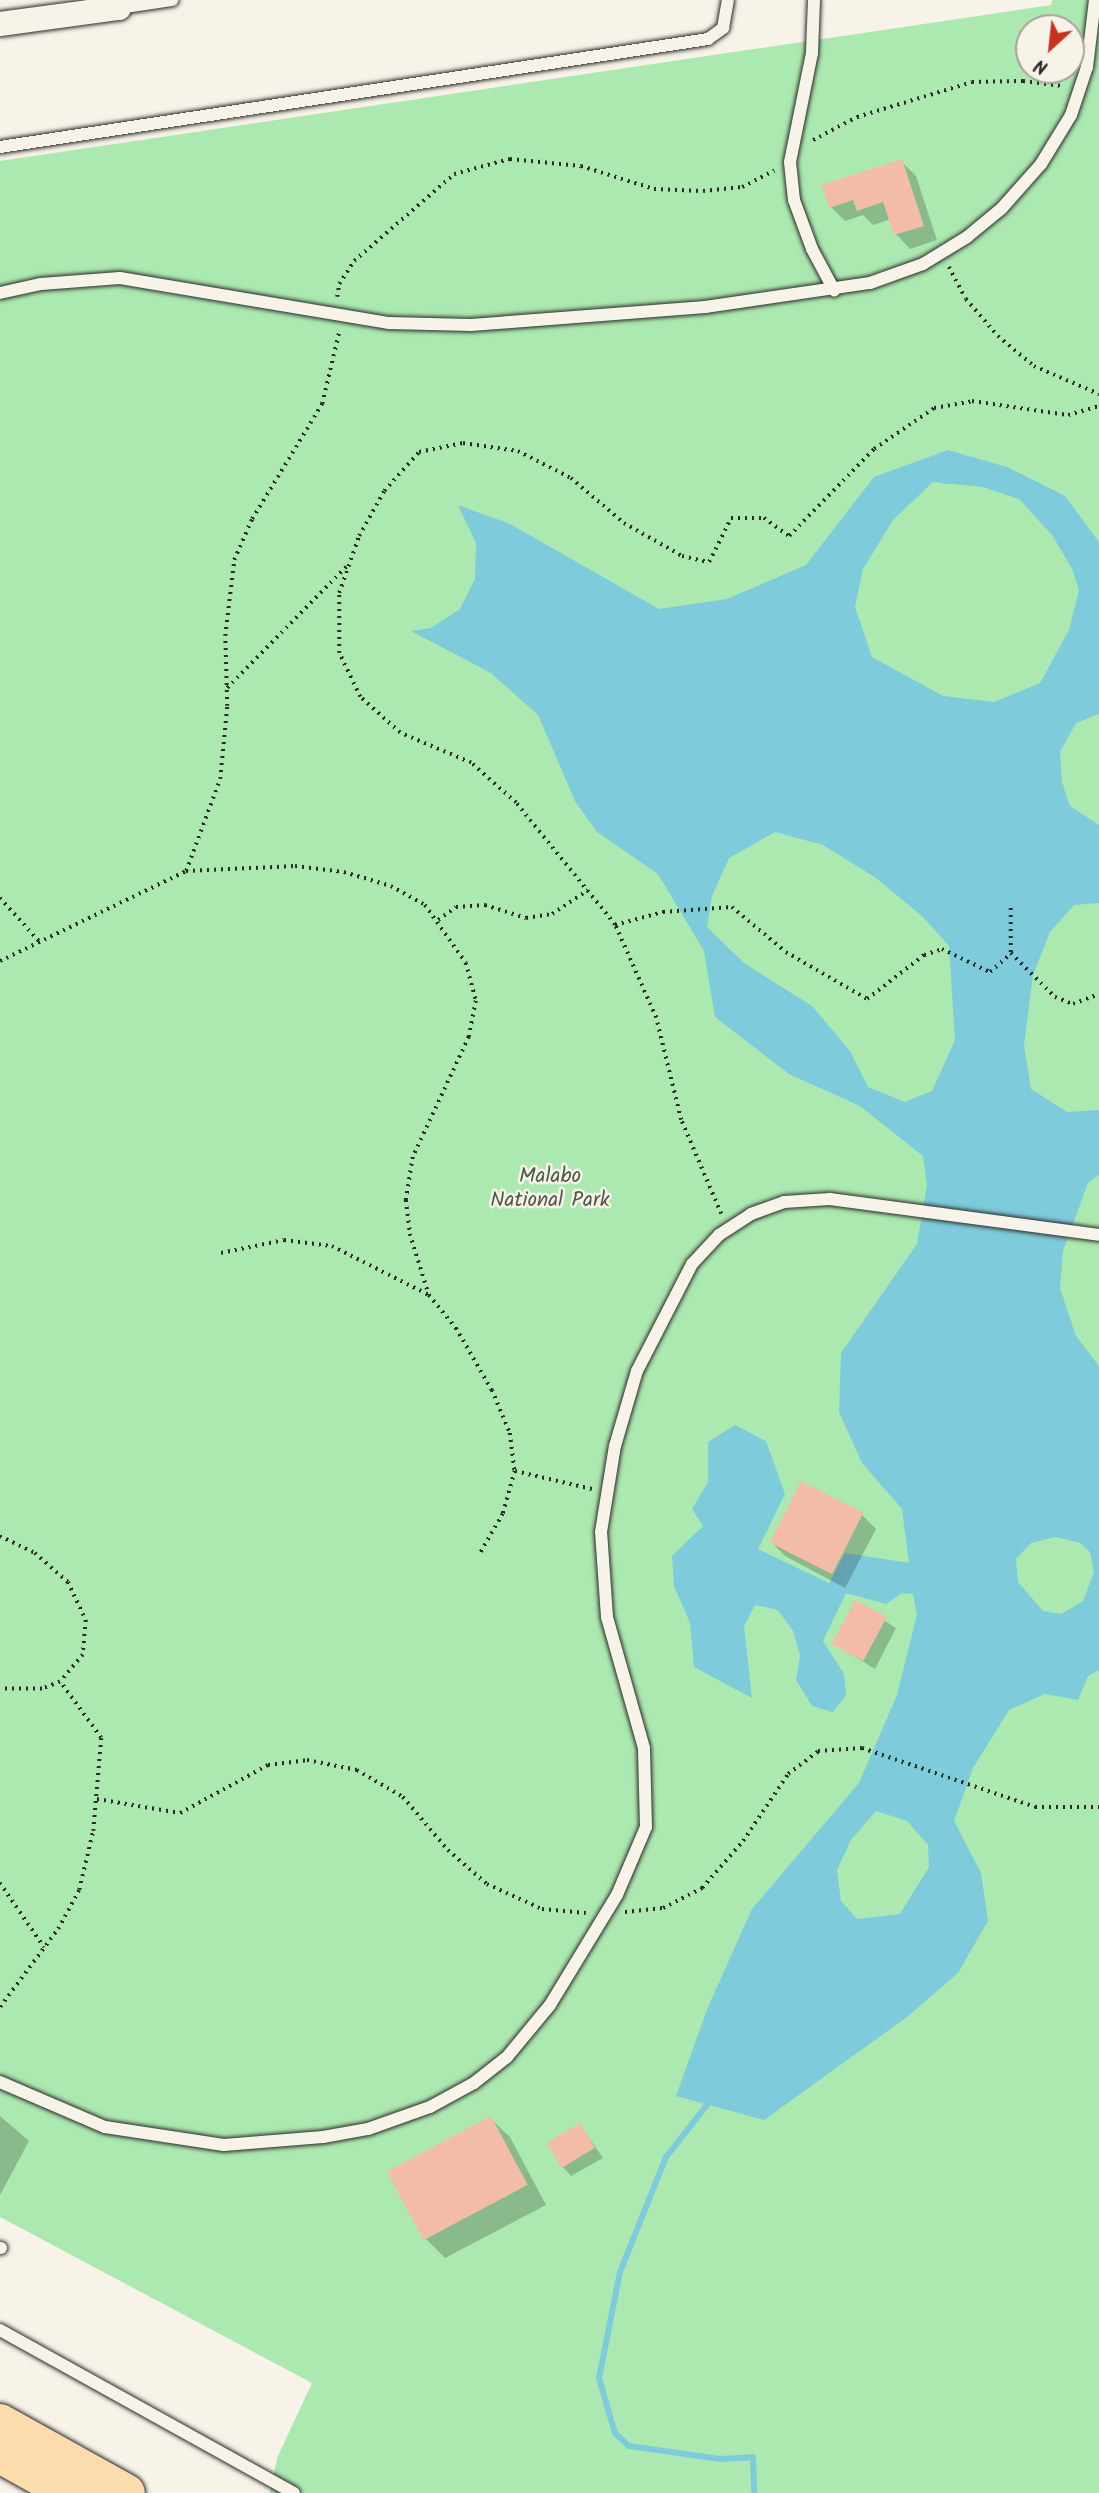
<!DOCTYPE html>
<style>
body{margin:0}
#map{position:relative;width:1099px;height:2493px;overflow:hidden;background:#f7f3e8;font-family:Kalam,sans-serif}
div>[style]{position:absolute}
.green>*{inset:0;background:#ace9b0}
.water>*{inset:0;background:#7dcbdb}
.shadow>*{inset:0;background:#0003}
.stream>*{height:6px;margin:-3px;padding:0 3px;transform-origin:3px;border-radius:3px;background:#7dcbdb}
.building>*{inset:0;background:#f3bca9;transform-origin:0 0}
.path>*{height:3.5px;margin-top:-1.75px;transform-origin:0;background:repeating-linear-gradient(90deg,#2b2b2b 0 2px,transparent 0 7px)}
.roads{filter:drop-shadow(0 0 2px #2b2b2b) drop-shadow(0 0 2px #2b2b2b)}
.lane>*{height:12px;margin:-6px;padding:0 6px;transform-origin:6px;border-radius:6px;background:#f7f3e8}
.street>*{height:24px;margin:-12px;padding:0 12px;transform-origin:12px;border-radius:12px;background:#f7f3e8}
.primary>*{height:38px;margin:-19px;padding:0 19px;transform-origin:19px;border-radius:19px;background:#fcdcac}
span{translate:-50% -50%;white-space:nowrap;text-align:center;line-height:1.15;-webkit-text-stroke:5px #f7f3e8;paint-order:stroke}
.park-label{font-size:21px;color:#4b5a4c}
.north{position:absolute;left:1015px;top:14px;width:70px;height:70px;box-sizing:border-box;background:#f7f3e8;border:2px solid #a5a39c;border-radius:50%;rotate:207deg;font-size:19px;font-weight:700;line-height:28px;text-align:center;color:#2b2b2b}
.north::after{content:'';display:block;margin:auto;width:24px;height:32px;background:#c8321e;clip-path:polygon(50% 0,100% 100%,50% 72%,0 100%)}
</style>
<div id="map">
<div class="green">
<div style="clip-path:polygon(evenodd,1052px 0,1099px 0,1099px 2493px,270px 2493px,277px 2458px,312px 2383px,0 2217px,0 161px,1051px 5px,1052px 0,1029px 28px,1071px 28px,1071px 70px,1029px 70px,1029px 28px)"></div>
</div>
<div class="water">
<div style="clip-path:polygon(evenodd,948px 450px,1007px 467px,1065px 496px,1099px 542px,1099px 714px,1076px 723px,1060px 752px,1062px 782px,1070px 806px,1099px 825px,1099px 903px,1074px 905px,1050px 932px,1033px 975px,1024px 1045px,1031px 1089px,1067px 1112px,1099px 1110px,1099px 1175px,1088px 1183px,1063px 1251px,1060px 1288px,1076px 1336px,1099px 1366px,1099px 1670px,1088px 1676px,1078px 1700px,1045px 1694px,1009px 1710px,973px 1768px,954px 1821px,981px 1873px,988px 1921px,958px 1973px,907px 2017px,764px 2120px,676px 2096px,708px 2007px,752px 1909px,859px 1783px,897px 1695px,917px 1614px,913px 1594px,902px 1593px,886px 1604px,846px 1593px,823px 1641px,844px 1674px,846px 1695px,833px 1712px,812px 1706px,796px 1680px,800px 1655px,793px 1631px,778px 1610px,755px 1605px,744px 1626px,752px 1698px,694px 1667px,690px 1623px,674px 1586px,672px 1556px,703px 1526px,692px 1509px,708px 1482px,708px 1442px,735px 1425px,766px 1441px,785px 1494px,758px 1549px,829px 1583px,845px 1553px,909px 1563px,902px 1509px,862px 1463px,839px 1412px,841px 1353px,917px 1244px,927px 1185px,923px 1156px,860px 1106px,789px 1074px,715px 1017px,704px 951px,658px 874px,597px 832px,575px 801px,538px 715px,491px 673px,411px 631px,431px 628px,460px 609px,475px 579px,476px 543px,458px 505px,510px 524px,659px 609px,727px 599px,806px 565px,874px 477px,948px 450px,933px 482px,983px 487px,1019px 499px,1052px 535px,1072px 569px,1079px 590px,1069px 630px,1040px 683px,994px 702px,943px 696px,872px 657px,855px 607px,863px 569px,893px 520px,933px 482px,948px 450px,775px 832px,823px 845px,876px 878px,923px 917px,949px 946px,955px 1040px,932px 1091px,905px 1102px,868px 1087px,850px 1051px,812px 1006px,744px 963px,707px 927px,712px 896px,729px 858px,775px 832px,948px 450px,1055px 1537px,1080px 1543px,1090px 1552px,1094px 1572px,1083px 1601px,1061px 1614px,1043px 1611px,1018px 1582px,1016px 1559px,1031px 1543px,1055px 1537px,948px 450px,876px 1811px,907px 1821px,928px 1845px,929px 1867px,900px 1914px,857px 1919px,841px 1901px,837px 1870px,851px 1840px,876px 1811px)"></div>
</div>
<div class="shadow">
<div style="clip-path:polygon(901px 161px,916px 176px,937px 240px,910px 249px,896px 234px,891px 219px,873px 225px,863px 215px,845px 221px,831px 207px)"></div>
<div style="clip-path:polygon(862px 1515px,876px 1529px,845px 1588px,785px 1556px,771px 1542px)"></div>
<div style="clip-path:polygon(855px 1602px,896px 1628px,875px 1669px,834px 1644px)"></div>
<div style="clip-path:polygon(0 2116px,29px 2141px,0 2195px)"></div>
<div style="clip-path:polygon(490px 2118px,510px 2137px,546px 2205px,445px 2258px,426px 2239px)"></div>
<div style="clip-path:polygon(580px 2125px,603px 2158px,571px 2176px,562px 2166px)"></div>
</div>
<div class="stream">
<div style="left:707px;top:2105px;width:66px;rotate:128.3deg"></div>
<div style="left:666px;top:2157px;width:124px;rotate:111.8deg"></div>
<div style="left:620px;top:2272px;width:108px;rotate:101.2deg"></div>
<div style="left:599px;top:2378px;width:57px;rotate:73.8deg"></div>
<div style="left:615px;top:2433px;width:19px;rotate:43deg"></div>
<div style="left:629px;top:2446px;width:92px;rotate:8.1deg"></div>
<div style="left:720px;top:2459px;width:33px;rotate:-3deg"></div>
<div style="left:753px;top:2457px;width:36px;rotate:88deg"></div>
</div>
<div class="building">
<div style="clip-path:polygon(902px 159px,924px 226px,894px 235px,883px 202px,857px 211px,853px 200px,829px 208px,822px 185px)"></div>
<div style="left:801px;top:1481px;width:70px;height:69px;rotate:27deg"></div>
<div style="left:855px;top:1600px;width:36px;height:50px;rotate:28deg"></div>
<div style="left:491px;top:2116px;width:78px;height:118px;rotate:62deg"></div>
<div style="left:580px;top:2123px;width:29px;height:39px;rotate:59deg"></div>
</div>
<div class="path">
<div style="left:813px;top:140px;width:50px;rotate:-27.6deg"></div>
<div style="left:857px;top:117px;width:120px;rotate:-16.9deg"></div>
<div style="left:972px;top:82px;width:51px;rotate:-1.1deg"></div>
<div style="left:1023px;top:81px;width:40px;rotate:7.1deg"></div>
<div style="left:949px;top:267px;width:36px;rotate:62deg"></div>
<div style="left:966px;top:299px;width:49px;rotate:49.1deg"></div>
<div style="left:998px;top:336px;width:47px;rotate:39.8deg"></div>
<div style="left:1034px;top:366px;width:71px;rotate:23.3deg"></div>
<div style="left:337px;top:297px;width:13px;rotate:-81deg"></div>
<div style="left:339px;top:284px;width:27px;rotate:-57deg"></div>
<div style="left:354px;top:261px;width:133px;rotate:-41deg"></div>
<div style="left:454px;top:174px;width:58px;rotate:-15deg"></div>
<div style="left:510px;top:159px;width:71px;rotate:5.6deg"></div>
<div style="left:581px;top:166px;width:77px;rotate:17.5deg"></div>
<div style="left:654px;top:189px;width:49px;rotate:2.3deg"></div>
<div style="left:703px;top:191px;width:39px;rotate:-6deg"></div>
<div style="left:742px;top:187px;width:36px;rotate:-27deg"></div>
<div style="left:227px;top:688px;width:171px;rotate:-45.5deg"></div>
<div style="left:186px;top:871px;width:98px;rotate:-69.7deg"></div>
<div style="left:220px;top:779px;width:73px;rotate:-84.5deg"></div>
<div style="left:227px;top:706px;width:70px;rotate:-91.6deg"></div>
<div style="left:225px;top:636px;width:77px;rotate:-83.2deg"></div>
<div style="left:234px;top:560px;width:45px;rotate:-66.3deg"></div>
<div style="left:252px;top:519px;width:135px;rotate:-58.7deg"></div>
<div style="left:322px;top:404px;width:74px;rotate:-76.7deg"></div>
<div style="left:0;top:898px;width:58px;rotate:47.8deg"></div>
<div style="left:1011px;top:908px;width:45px;rotate:90deg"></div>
<div style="left:438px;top:920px;width:22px;rotate:-36deg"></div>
<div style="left:456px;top:907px;width:29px;rotate:-4deg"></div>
<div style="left:485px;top:905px;width:43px;rotate:17.6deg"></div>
<div style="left:526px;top:918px;width:26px;rotate:-9deg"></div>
<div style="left:552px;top:914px;width:43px;rotate:-33.7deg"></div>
<div style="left:615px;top:925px;width:50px;rotate:-15.2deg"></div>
<div style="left:663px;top:912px;width:69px;rotate:-4.1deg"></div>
<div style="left:732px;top:907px;width:70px;rotate:39.8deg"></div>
<div style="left:786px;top:952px;width:94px;rotate:30.1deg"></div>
<div style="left:867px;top:999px;width:72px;rotate:-37.7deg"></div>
<div style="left:924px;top:955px;width:19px;rotate:-18deg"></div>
<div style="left:942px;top:949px;width:53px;rotate:25.6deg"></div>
<div style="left:990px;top:972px;width:28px;rotate:-42deg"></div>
<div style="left:1011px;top:953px;width:62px;rotate:45deg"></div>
<div style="left:1055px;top:997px;width:19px;rotate:21deg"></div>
<div style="left:1073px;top:1004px;width:28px;rotate:-21deg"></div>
<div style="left:0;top:961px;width:207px;rotate:-25.8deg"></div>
<div style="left:186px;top:871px;width:109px;rotate:-2.6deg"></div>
<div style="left:295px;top:866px;width:49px;rotate:7deg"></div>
<div style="left:344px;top:872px;width:49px;rotate:16.6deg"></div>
<div style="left:391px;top:886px;width:39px;rotate:29deg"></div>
<div style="left:425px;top:905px;width:71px;rotate:54.7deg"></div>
<div style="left:466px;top:963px;width:39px;rotate:75deg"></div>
<div style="left:476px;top:1001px;width:37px;rotate:101deg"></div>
<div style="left:469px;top:1037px;width:132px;rotate:115deg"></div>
<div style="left:413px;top:1157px;width:44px;rotate:99.2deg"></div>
<div style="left:406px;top:1200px;width:34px;rotate:83deg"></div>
<div style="left:410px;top:1234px;width:64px;rotate:72.7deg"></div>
<div style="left:721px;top:1214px;width:102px;rotate:-113.1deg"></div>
<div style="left:681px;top:1120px;width:105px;rotate:-103.8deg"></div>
<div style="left:656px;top:1018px;width:102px;rotate:-113.8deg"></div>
<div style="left:615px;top:925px;width:157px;rotate:-129.1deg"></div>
<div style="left:516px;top:803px;width:60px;rotate:-138.4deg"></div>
<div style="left:471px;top:763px;width:77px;rotate:-157.1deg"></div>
<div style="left:400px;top:733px;width:54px;rotate:-138deg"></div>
<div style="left:360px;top:697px;width:49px;rotate:-115.5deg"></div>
<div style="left:339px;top:653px;width:60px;rotate:-90deg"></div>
<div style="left:339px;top:593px;width:60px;rotate:-70.7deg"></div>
<div style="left:359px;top:536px;width:51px;rotate:-60.9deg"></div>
<div style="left:384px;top:491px;width:52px;rotate:-48.1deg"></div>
<div style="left:419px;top:452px;width:45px;rotate:-11.6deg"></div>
<div style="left:463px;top:443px;width:56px;rotate:8.3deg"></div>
<div style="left:518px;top:451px;width:59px;rotate:27deg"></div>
<div style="left:571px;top:478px;width:70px;rotate:40.3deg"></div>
<div style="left:624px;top:523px;width:67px;rotate:29.6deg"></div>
<div style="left:682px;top:556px;width:28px;rotate:13deg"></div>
<div style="left:709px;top:562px;width:49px;rotate:-63.4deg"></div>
<div style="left:731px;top:518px;width:33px"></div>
<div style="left:764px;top:518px;width:31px;rotate:36deg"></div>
<div style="left:789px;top:536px;width:122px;rotate:-45.7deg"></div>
<div style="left:874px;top:449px;width:73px;rotate:-34.3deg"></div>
<div style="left:934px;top:408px;width:39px;rotate:-10deg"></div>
<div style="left:972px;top:401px;width:97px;rotate:8.3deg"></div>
<div style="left:1068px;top:415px;width:32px;rotate:-16deg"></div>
<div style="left:221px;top:1253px;width:64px;rotate:-11.7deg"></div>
<div style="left:284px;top:1240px;width:48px;rotate:7.1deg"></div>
<div style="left:332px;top:1246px;width:109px;rotate:26.8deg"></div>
<div style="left:429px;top:1295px;width:43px;rotate:50.7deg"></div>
<div style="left:456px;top:1328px;width:72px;rotate:59.9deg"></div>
<div style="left:492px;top:1390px;width:47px;rotate:67.3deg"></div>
<div style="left:510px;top:1433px;width:38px;rotate:83deg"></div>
<div style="left:515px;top:1471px;width:45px;rotate:105.6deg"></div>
<div style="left:503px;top:1514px;width:46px;rotate:119.9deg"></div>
<div style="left:515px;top:1471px;width:79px;rotate:13.2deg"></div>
<div style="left:0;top:1536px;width:39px;rotate:26deg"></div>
<div style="left:35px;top:1553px;width:44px;rotate:41.3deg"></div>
<div style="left:68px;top:1582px;width:42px;rotate:64.7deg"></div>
<div style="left:86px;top:1620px;width:35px;rotate:95deg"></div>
<div style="left:83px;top:1655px;width:35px;rotate:130deg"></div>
<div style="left:60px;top:1682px;width:19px;rotate:159deg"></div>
<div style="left:42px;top:1689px;width:42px;rotate:180deg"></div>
<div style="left:97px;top:1799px;width:84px;rotate:9.6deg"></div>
<div style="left:180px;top:1813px;width:100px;rotate:-28.6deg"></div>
<div style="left:268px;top:1765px;width:39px;rotate:-7deg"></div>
<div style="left:307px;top:1760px;width:51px;rotate:11.3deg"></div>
<div style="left:357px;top:1770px;width:53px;rotate:30.4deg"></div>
<div style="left:403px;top:1797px;width:70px;rotate:49.7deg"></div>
<div style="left:448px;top:1850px;width:52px;rotate:41.1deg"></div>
<div style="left:487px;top:1884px;width:60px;rotate:24.4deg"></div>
<div style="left:542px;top:1909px;width:44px;rotate:5.2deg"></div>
<div style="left:0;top:1883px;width:78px;rotate:55.5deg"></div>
<div style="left:625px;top:1912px;width:38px;rotate:-6deg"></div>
<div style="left:663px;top:1908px;width:44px;rotate:-27.1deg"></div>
<div style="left:702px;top:1888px;width:62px;rotate:-48.9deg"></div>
<div style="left:743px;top:1841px;width:81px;rotate:-56.1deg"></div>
<div style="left:788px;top:1774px;width:38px;rotate:-37deg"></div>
<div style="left:818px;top:1751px;width:44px;rotate:-3.9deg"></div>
<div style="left:862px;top:1748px;width:183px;rotate:18.8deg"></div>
<div style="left:1035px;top:1807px;width:64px"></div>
<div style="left:0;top:2007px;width:97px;rotate:-53.4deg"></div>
<div style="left:58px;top:1929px;width:44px;rotate:-61.7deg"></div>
<div style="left:79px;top:1890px;width:61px;rotate:-76.7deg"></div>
<div style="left:93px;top:1831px;width:93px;rotate:-85.1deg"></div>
<div style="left:101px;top:1738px;width:69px;rotate:-126.2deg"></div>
</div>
<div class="roads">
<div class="lane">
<div style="left:814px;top:0;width:53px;rotate:92.2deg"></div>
<div style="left:812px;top:53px;width:111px;rotate:101.4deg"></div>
<div style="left:790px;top:162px;width:38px;rotate:84deg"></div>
<div style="left:794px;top:200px;width:52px;rotate:69.8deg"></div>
<div style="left:812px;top:249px;width:47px;rotate:61.8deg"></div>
<div style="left:119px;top:8px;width:54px;rotate:-8.6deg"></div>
<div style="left:0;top:147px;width:716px;rotate:-8.67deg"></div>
<div style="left:708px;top:39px;width:19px;rotate:-36deg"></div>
<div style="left:723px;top:28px;width:28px;rotate:-80deg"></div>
<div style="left:0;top:293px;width:42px;rotate:-12.4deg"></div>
<div style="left:41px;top:284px;width:79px;rotate:-4.3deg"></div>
<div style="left:120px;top:278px;width:273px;rotate:9.5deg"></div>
<div style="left:389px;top:323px;width:82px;rotate:1.4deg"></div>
<div style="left:471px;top:325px;width:235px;rotate:-4.4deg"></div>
<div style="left:705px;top:307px;width:167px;rotate:-8.3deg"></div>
<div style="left:870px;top:283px;width:56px;rotate:-19.7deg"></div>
<div style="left:923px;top:264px;width:52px;rotate:-31.5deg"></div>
<div style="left:967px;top:237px;width:45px;rotate:-39.6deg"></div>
<div style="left:1002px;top:208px;width:59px;rotate:-48.4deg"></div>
<div style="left:1041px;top:164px;width:57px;rotate:-58.5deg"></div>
<div style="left:1071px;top:115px;width:51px;rotate:-71.6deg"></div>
<div style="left:1087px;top:67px;width:67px;rotate:-83.2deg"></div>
<div style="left:0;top:2082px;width:114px;rotate:23.2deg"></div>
<div style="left:105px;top:2127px;width:120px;rotate:8.6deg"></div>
<div style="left:224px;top:2145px;width:99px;rotate:-4.6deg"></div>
<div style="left:323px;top:2137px;width:46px;rotate:-10.1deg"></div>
<div style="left:368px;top:2129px;width:66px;rotate:-19.5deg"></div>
<div style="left:430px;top:2107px;width:50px;rotate:-28.6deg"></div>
<div style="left:474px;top:2083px;width:42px;rotate:-38.2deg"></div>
<div style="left:507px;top:2057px;width:67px;rotate:-50.4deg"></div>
<div style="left:550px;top:2005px;width:129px;rotate:-58.7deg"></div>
<div style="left:617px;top:1895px;width:74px;rotate:-66.9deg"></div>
<div style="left:646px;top:1827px;width:79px;rotate:-91.5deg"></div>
<div style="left:644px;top:1748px;width:136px;rotate:-105.8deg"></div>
<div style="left:607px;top:1617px;width:85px;rotate:-94deg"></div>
<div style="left:601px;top:1532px;width:87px;rotate:-80.8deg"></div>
<div style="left:615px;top:1446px;width:78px;rotate:-73.7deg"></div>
<div style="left:637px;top:1371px;width:120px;rotate:-62.8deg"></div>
<div style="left:692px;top:1264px;width:40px;rotate:-47deg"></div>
<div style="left:719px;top:1235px;width:38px;rotate:-33deg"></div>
<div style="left:751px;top:1214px;width:35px;rotate:-20deg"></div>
<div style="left:784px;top:1202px;width:46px;rotate:-3.7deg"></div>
<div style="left:830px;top:1199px;width:271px;rotate:7.6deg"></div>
<div style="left:0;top:2248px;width:1px"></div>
<div style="left:0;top:2330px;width:336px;rotate:29deg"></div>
</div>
<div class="street">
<div style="left:0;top:24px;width:120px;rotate:-7.7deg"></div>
<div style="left:119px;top:8px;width:8px;rotate:-97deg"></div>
</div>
<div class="primary">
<div style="left:0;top:2423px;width:144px;rotate:29.1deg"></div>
<div style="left:0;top:2454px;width:80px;rotate:29.1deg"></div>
</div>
</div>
<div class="park-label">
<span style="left:550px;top:1189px">Malabo<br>National Park</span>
</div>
<div class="north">N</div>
</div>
